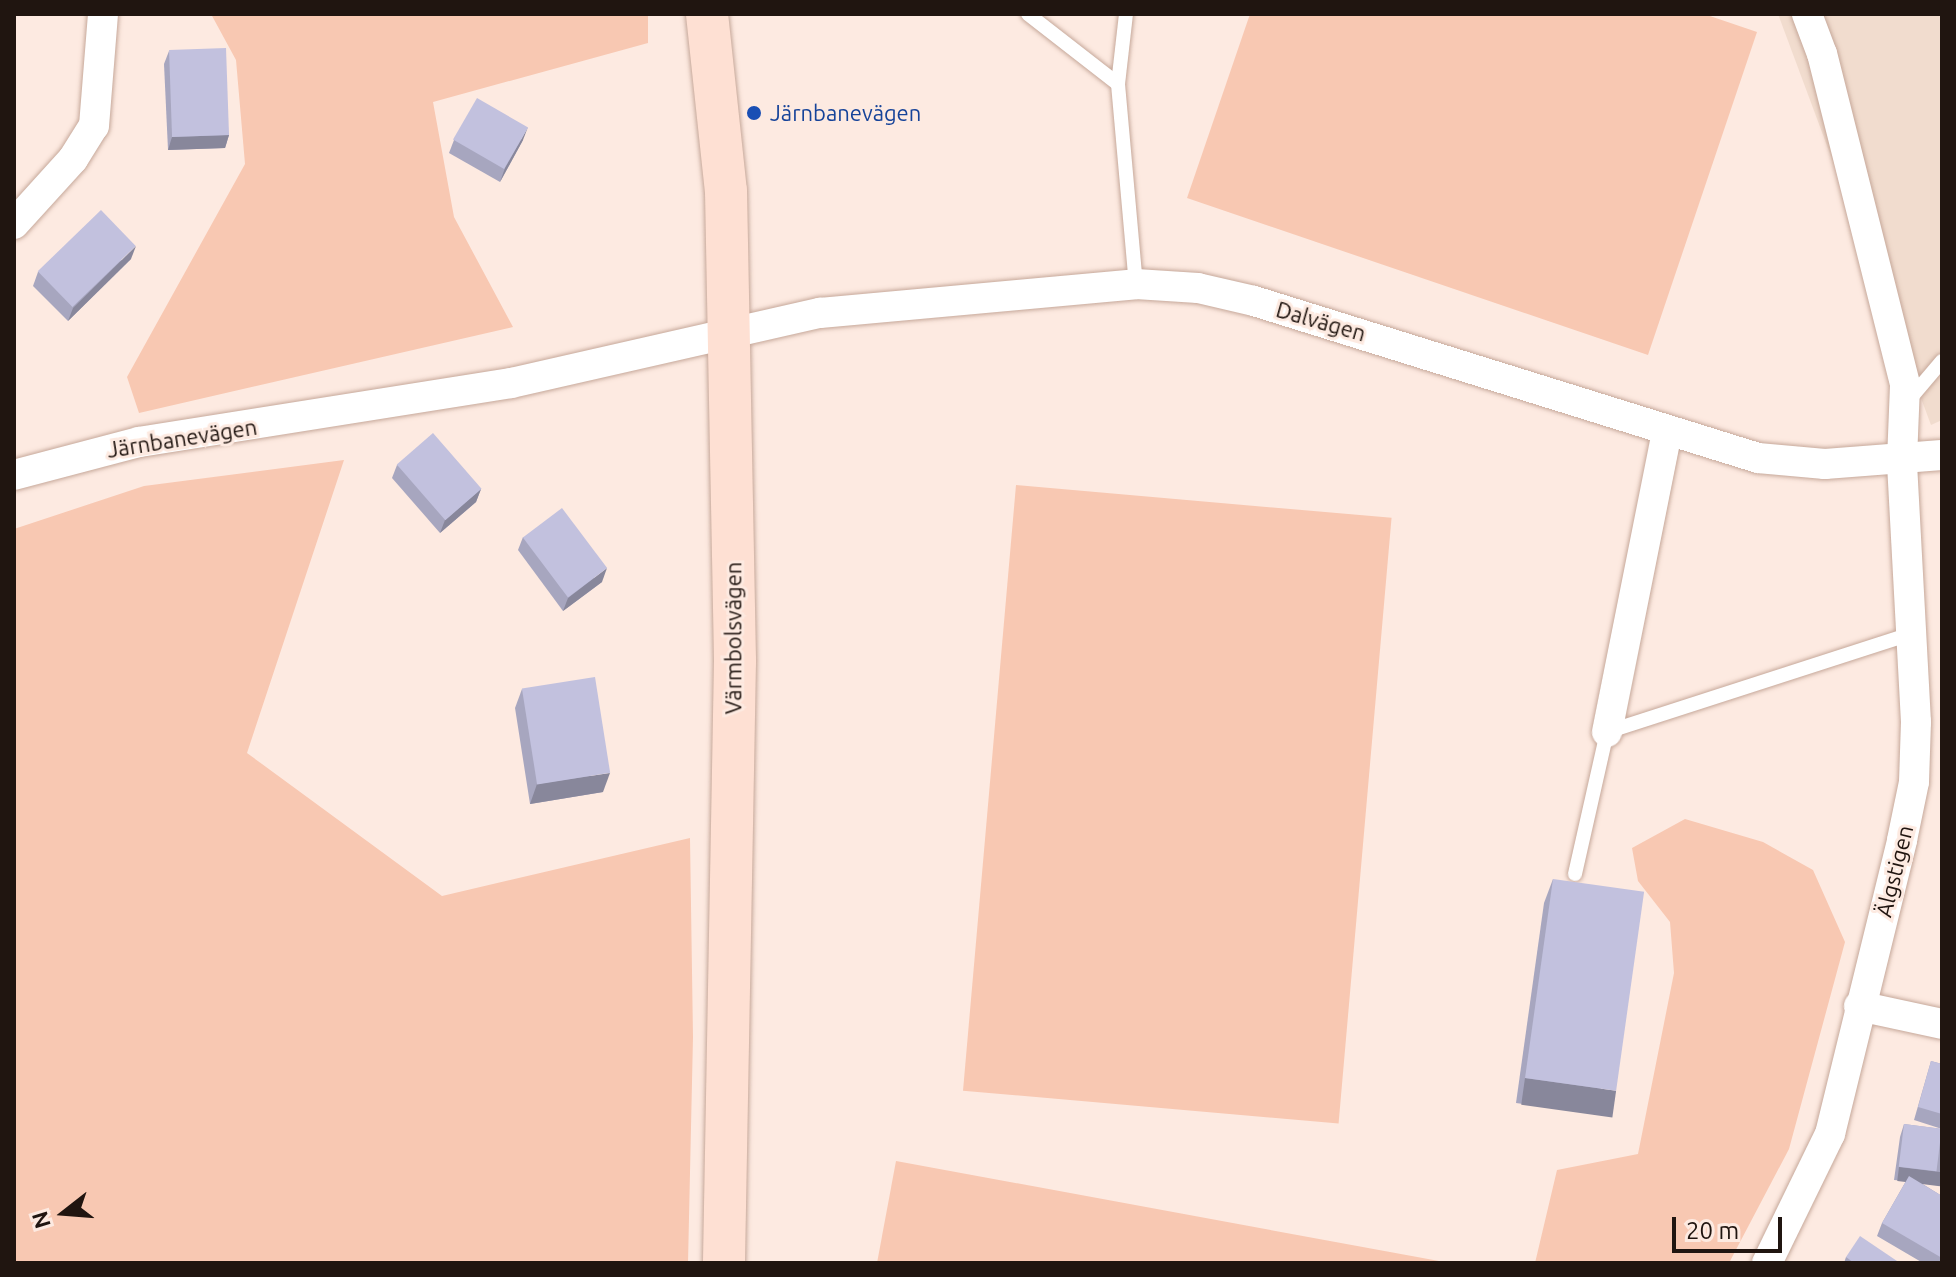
<!DOCTYPE html>
<meta charset="utf-8">
<style>
body{margin:0}
#map{position:relative;width:1956px;height:1277px;overflow:hidden;background:#fdeae1;font-family:Ubuntu,sans-serif}
div>[style]{position:absolute}
.industrial>*{inset:0;background:#f1dcce}
.green>*{inset:0;background:#f8c8b2;transform-origin:0 0}
.roads{filter:drop-shadow(0 0 2px #c6a89a) drop-shadow(0 0 2px #c6a89a)}
.lane>*{height:14px;margin:-7px;padding:0 7px;transform-origin:7px;border-radius:7px;background:#fff}
.street>*{height:30px;margin:-15px;padding:0 15px;transform-origin:15px;border-radius:15px;background:#fff}
.secondary>*{height:42px;margin:-21px;padding:0 21px;transform-origin:21px;border-radius:21px;background:#fee0d3}
.wall>*{inset:0;background:#a7a6bf}
.shaded-wall>*{inset:0;background:#88879b;transform-origin:0 0}
.building>*{inset:0;background:#c2c1de;transform-origin:0 0}
.dots>*{width:22px;height:22px;translate:-50% -50%;box-sizing:border-box;border:4px solid #fdeae1;border-radius:50%}
span{translate:-50% -50%;white-space:nowrap;text-align:center;line-height:1.15;-webkit-text-stroke:6px #fdeae1;paint-order:stroke}
.transit-label{font-size:22px;color:#164399}
.left{translate:0 -50%;text-align:left}
.street-label{font-size:22px;color:#201510}
.frame{position:absolute;inset:0;border:16px solid #201510;pointer-events:none}
.north{position:absolute;left:24px;top:1173px;width:80px;height:80px;-webkit-text-stroke:6px #fdeae1;paint-order:stroke;rotate:253deg;font-size:22px;font-weight:700;line-height:32px;text-align:center;color:#201510}
.north::after{content:'';display:block;margin:auto;width:28px;height:36px;background:#201510;clip-path:polygon(50% 0,100% 100%,50% 72%,0 100%)}
.scale{position:absolute;left:1672px;top:1217px;width:110px;height:36px;box-sizing:border-box;border:4px solid #201510;border-top:0;padding-left:10px;font-size:24px;line-height:28px;white-space:nowrap;color:#201510;-webkit-text-stroke:6px #fdeae1;paint-order:stroke}
</style>
<div id="map">
<div class="industrial">
<div style="clip-path:polygon(1778px 14px,1942px 14px,1942px 420px,1931px 425px)"></div>
</div>
<div class="green">
<div style="clip-path:polygon(211px 14px,648px 14px,648px 43px,433px 102px,454px 217px,513px 327px,139px 413px,127px 377px,245px 164px,236px 60px)"></div>
<div style="clip-path:polygon(1250px 14px,1704px 14px,1757px 32px,1648px 355px,1187px 198px)"></div>
<div style="clip-path:polygon(344px 460px,247px 753px,442px 896px,690px 838px,693px 1037px,688px 1263px,14px 1263px,14px 529px,144px 486px)"></div>
<div style="left:1016px;top:485px;width:377px;height:608px;rotate:5deg"></div>
<div style="clip-path:polygon(1685px 819px,1763px 842px,1813px 870px,1845px 942px,1789px 1149px,1729px 1263px,1535px 1263px,1557px 1170px,1638px 1154px,1674px 973px,1670px 922px,1638px 881px,1632px 848px)"></div>
<div style="clip-path:polygon(896px 1161px,1439px 1261px,1439px 1263px,877px 1263px)"></div>
</div>
<div class="roads">
<div class="lane">
<div style="left:1028px;top:14px;width:114px;rotate:37.9deg"></div>
<div style="left:1126px;top:14px;width:70px;rotate:96.5deg"></div>
<div style="left:1118px;top:84px;width:201px;rotate:84.9deg"></div>
<div style="left:1909px;top:400px;width:51px;rotate:-49.8deg"></div>
<div style="left:1575px;top:874px;width:146px;rotate:-77.3deg"></div>
<div style="left:1607px;top:732px;width:322px;rotate:-17.9deg"></div>
</div>
<div class="street">
<div style="left:14px;top:224px;width:88px;rotate:-47.8deg"></div>
<div style="left:73px;top:159px;width:39px;rotate:-58deg"></div>
<div style="left:94px;top:126px;width:112px;rotate:-85.4deg"></div>
<div style="left:14px;top:475px;width:129px;rotate:-14.8deg"></div>
<div style="left:139px;top:442px;width:377px;rotate:-9deg"></div>
<div style="left:511px;top:383px;width:317px;rotate:-12.8deg"></div>
<div style="left:820px;top:313px;width:317px;rotate:-5.2deg"></div>
<div style="left:1136px;top:284px;width:62px;rotate:3.7deg"></div>
<div style="left:1198px;top:288px;width:57px;rotate:13.1deg"></div>
<div style="left:1254px;top:301px;width:528px;rotate:17.3deg"></div>
<div style="left:1758px;top:458px;width:67px;rotate:5.1deg"></div>
<div style="left:1825px;top:464px;width:117px;rotate:-4.4deg"></div>
<div style="left:1607px;top:732px;width:306px;rotate:-78.7deg"></div>
<div style="left:1859px;top:1006px;width:85px;rotate:12.2deg"></div>
<div style="left:1767px;top:1263px;width:144px;rotate:-64deg"></div>
<div style="left:1830px;top:1134px;width:303px;rotate:-76.2deg"></div>
<div style="left:1902px;top:840px;width:59px;rotate:-78.3deg"></div>
<div style="left:1914px;top:782px;width:60px;rotate:-88.1deg"></div>
<div style="left:1916px;top:722px;width:262px;rotate:-93.1deg"></div>
<div style="left:1902px;top:460px;width:76px;rotate:-87.7deg"></div>
<div style="left:1905px;top:384px;width:340px;rotate:-104.1deg"></div>
<div style="left:1822px;top:54px;width:43px;rotate:-110.6deg"></div>
</div>
<div class="secondary">
<div style="left:707px;top:14px;width:178px;rotate:83.9deg"></div>
<div style="left:726px;top:191px;width:470px;rotate:88.9deg"></div>
<div style="left:735px;top:661px;width:602px;rotate:91.05deg"></div>
</div>
</div>
<div class="wall">
<div style="clip-path:polygon(169px 51px,229px 135px,225px 148px,168px 150px,164px 64px)"></div>
<div style="clip-path:polygon(454px 140px,523px 140px,500px 182px,449px 153px)"></div>
<div style="clip-path:polygon(131px 259px,68px 321px,33px 286px,38px 272px)"></div>
<div style="clip-path:polygon(397px 465px,481px 489px,476px 502px,440px 533px,392px 478px)"></div>
<div style="clip-path:polygon(523px 537px,602px 582px,563px 611px,518px 550px)"></div>
<div style="clip-path:polygon(522px 689px,603px 792px,530px 804px,515px 708px)"></div>
<div style="clip-path:polygon(1553px 879px,1607px 1116px,1516px 1103px,1544px 903px)"></div>
<div style="clip-path:polygon(1931px 1061px,1942px 1064px,1942px 1129px,1914px 1120px)"></div>
<div style="clip-path:polygon(1904px 1124px,1942px 1129px,1942px 1186px,1921px 1183px,1942px 1196px,1942px 1263px,1923px 1263px,1877px 1236px,1882px 1223px,1906px 1181px,1894px 1180px,1900px 1137px)"></div>
<div style="clip-path:polygon(1846px 1257px,1900px 1263px,1844px 1263px)"></div>
</div>
<div class="shaded-wall">
<div style="clip-path:polygon(528px 127px,523px 140px,500px 182px,505px 168px)"></div>
<div style="clip-path:polygon(229px 135px,225px 148px,168px 150px,172px 137px)"></div>
<div style="clip-path:polygon(136px 246px,131px 259px,68px 321px,73px 308px)"></div>
<div style="clip-path:polygon(481px 489px,476px 502px,440px 533px,445px 520px)"></div>
<div style="clip-path:polygon(607px 568px,602px 582px,563px 611px,568px 598px)"></div>
<div style="clip-path:polygon(610px 773px,603px 792px,530px 804px,537px 784px)"></div>
<div style="left:1525px;top:1078px;width:92px;height:27px;rotate:8deg"></div>
<div style="left:1899px;top:1167px;width:43px;height:14px;rotate:7deg"></div>
</div>
<div class="building">
<div style="left:226px;top:48px;width:87px;height:57px;rotate:88deg"></div>
<div style="left:477px;top:98px;width:59px;height:48px;rotate:30deg"></div>
<div style="left:101px;top:210px;width:50px;height:88px;rotate:46deg"></div>
<div style="left:433px;top:433px;width:74px;height:48px;rotate:49deg"></div>
<div style="left:562px;top:508px;width:75px;height:49px;rotate:53deg"></div>
<div style="left:595px;top:677px;width:97px;height:74px;rotate:81deg"></div>
<div style="left:1553px;top:879px;width:92px;height:201px;rotate:8deg"></div>
<div style="clip-path:polygon(1931px 1061px,1942px 1064px,1942px 1114px,1918px 1107px)"></div>
<div style="left:1904px;top:1124px;width:38px;height:43px;rotate:7deg"></div>
<div style="clip-path:polygon(1909px 1176px,1942px 1196px,1942px 1258px,1882px 1223px)"></div>
<div style="clip-path:polygon(1860px 1236px,1900px 1263px,1854px 1263px,1846px 1257px)"></div>
</div>
<div class="dots">
<div style="left:754px;top:113px;background:#1a4fb4"></div>
</div>
<div class="transit-label">
<span class="left" style="left:770px;top:113px">Järnbanevägen</span>
</div>
<div class="street-label">
<span style="left:1321px;top:321px;rotate:16deg">Dalvägen</span>
<span style="left:182px;top:438px;rotate:-9deg">Järnbanevägen</span>
<span style="left:733px;top:638px;rotate:-90deg">Värmbolsvägen</span>
<span style="left:1894px;top:871px;rotate:-76deg">Älgstigen</span>
</div>
<div class="frame"></div>
<div class="north">N</div>
<div class="scale">20 m</div>
</div>
